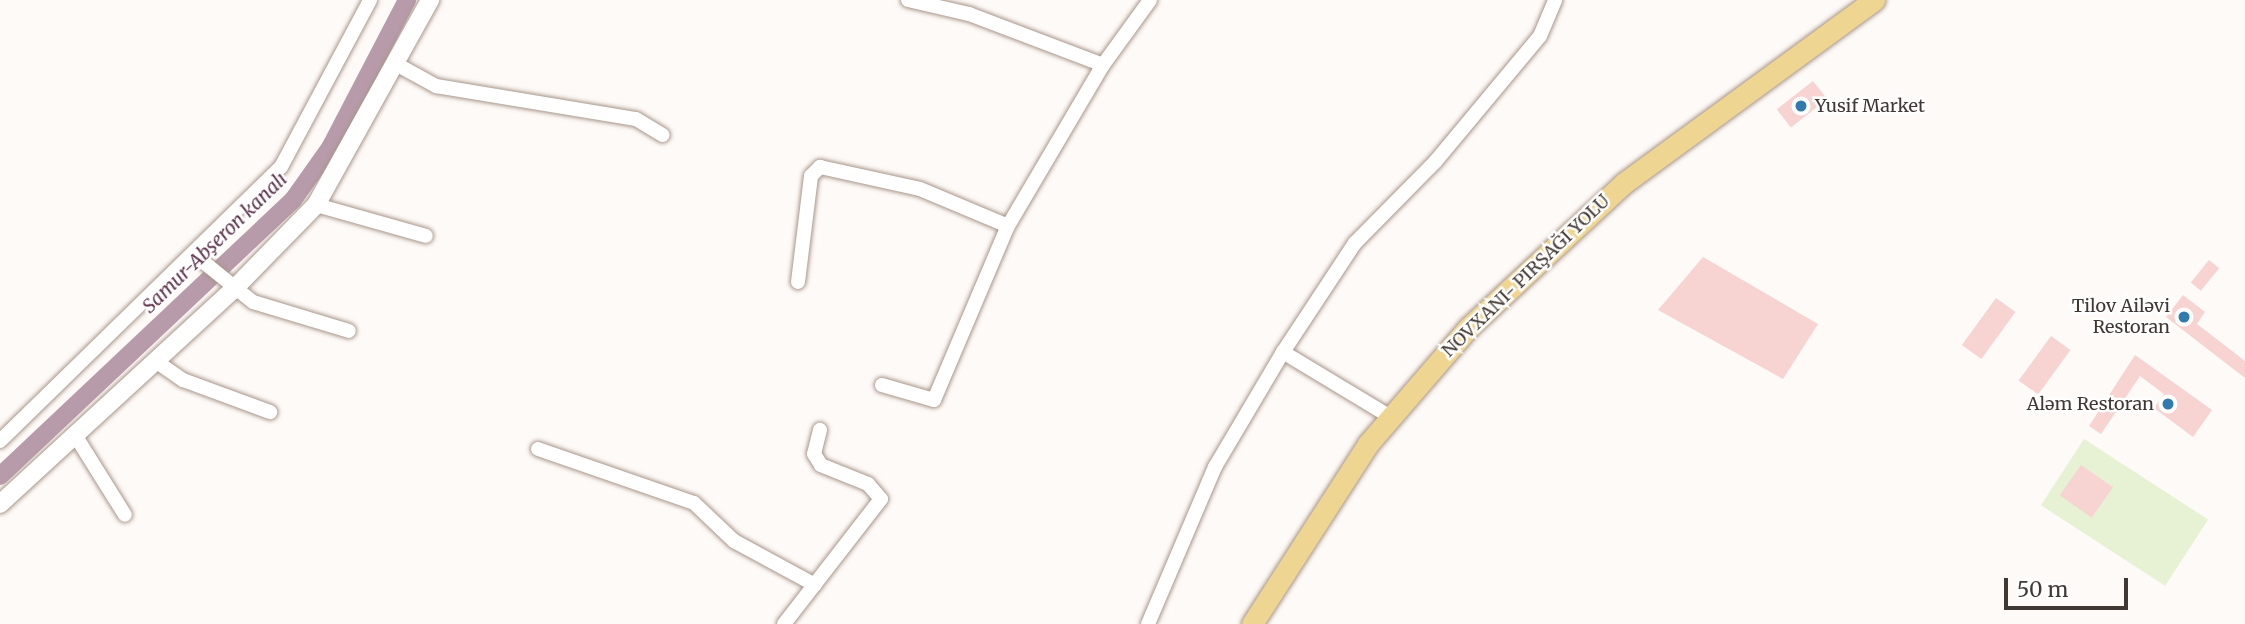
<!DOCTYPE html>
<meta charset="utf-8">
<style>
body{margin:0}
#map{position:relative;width:2245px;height:624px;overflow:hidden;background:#fefaf7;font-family:Merriweather,serif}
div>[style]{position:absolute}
.green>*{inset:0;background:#e7f1d4;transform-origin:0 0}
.canal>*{height:18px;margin:-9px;padding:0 9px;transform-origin:9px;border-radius:9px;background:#b89baa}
.building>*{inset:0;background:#f7d3d2;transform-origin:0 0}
.roads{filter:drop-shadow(0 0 2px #a8968a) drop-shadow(0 0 2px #a8968a)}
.minor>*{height:14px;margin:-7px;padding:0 7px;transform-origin:7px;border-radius:7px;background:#fff}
.tertiary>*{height:18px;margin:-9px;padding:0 9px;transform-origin:9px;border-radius:9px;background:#fff}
.primary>*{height:21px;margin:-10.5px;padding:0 10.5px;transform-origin:10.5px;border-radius:10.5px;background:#eed592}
.dots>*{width:19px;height:19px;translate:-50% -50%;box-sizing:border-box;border:4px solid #fff;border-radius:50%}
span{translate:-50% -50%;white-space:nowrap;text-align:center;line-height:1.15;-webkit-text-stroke:5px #fff;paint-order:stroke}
.poi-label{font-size:18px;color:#403833}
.left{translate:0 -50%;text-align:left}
.right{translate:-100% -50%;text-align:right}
.street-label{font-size:18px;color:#403833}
.water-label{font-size:19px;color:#5e334b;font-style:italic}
.scale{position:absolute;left:2004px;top:578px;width:124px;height:32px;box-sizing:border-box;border:4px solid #403833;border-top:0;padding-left:9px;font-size:21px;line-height:24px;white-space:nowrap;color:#403833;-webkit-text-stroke:5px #fff;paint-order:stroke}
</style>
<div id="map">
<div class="green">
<div style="left:2084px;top:439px;width:148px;height:79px;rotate:33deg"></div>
</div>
<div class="canal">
<div style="left:0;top:476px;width:403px;rotate:-43.3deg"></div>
<div style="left:293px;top:200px;width:64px;rotate:-54.6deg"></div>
<div style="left:330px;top:148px;width:167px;rotate:-62.5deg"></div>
</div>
<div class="building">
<div style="left:1813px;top:81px;width:23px;height:46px;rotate:52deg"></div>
<div style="clip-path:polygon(1703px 257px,1818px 324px,1783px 379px,1658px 310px)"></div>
<div style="left:2209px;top:260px;width:13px;height:29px;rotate:39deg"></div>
<div style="clip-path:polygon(2183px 295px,2205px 312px,2197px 324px,2245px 361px,2245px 378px,2166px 317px)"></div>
<div style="left:1996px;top:298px;width:24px;height:58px;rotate:36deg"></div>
<div style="left:2051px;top:336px;width:24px;height:55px;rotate:36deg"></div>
<div style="clip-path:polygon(2135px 355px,2212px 410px,2193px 437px,2154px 408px,2164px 394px,2140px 376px,2101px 434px,2089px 426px)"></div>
<div style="left:2081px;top:465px;width:39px;height:37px;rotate:35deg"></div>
</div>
<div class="roads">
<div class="minor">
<div style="left:908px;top:0;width:63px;rotate:12.9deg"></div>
<div style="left:969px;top:14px;width:143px;rotate:20.8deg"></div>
<div style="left:396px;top:64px;width:46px;rotate:28.8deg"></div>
<div style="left:436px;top:86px;width:203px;rotate:9.4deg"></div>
<div style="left:636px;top:119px;width:31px;rotate:31deg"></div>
<div style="left:316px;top:205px;width:114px;rotate:15.7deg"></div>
<div style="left:196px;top:256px;width:73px;rotate:38.9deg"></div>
<div style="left:253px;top:302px;width:100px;rotate:16.8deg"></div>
<div style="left:798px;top:282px;width:107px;rotate:-83deg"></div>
<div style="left:811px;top:176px;width:13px;rotate:-45deg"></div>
<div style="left:820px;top:167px;width:102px;rotate:12.4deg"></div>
<div style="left:920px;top:189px;width:95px;rotate:22.8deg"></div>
<div style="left:1283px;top:352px;width:124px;rotate:31.1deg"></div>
<div style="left:157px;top:362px;width:32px;rotate:35deg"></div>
<div style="left:183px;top:380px;width:93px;rotate:20.2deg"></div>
<div style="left:882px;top:385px;width:54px;rotate:16.1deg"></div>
<div style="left:934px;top:400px;width:189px;rotate:-67deg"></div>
<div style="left:1008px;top:226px;width:187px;rotate:-59.5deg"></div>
<div style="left:1103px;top:65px;width:80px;rotate:-54.1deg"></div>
<div style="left:75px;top:435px;width:94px;rotate:58deg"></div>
<div style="left:0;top:441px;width:392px;rotate:-44.3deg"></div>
<div style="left:281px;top:167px;width:189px;rotate:-61.9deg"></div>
<div style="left:538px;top:449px;width:165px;rotate:19.1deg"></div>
<div style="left:694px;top:503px;width:55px;rotate:43.5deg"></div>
<div style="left:734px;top:541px;width:92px;rotate:28.5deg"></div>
<div style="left:784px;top:624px;width:158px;rotate:-52.2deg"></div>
<div style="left:881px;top:499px;width:20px;rotate:-131deg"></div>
<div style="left:868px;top:484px;width:51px;rotate:-158deg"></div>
<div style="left:821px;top:465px;width:13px;rotate:-122deg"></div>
<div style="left:814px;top:454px;width:25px;rotate:-76deg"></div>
<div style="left:1148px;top:624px;width:171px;rotate:-66.9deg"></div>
<div style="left:1215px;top:467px;width:134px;rotate:-59.4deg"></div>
<div style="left:1283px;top:352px;width:131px;rotate:-56.6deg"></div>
<div style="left:1355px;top:243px;width:114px;rotate:-45.4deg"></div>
<div style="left:1435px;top:162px;width:164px;rotate:-50.2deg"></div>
<div style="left:1540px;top:36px;width:39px;rotate:-67deg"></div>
</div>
<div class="tertiary">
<div style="left:0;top:504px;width:315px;rotate:-42.6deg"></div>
<div style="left:232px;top:291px;width:120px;rotate:-45.7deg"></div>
<div style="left:316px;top:205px;width:235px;rotate:-60.9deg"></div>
</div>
<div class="primary">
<div style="left:1252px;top:624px;width:214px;rotate:-57.2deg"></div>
<div style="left:1368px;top:444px;width:153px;rotate:-49.2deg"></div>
<div style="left:1468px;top:328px;width:213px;rotate:-42.9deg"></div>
<div style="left:1624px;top:183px;width:310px;rotate:-36.2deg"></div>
</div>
</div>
<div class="dots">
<div style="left:1801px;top:106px;background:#317aae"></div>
<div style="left:2184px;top:317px;background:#317aae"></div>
<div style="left:2168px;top:404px;background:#317aae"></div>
</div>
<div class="poi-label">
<span class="left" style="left:1815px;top:106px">Yusif Market</span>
<span class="right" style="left:2170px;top:317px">Tilov Ailəvi<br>Restoran</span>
<span class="right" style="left:2154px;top:404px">Aləm Restoran</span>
</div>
<div class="street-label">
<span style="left:1526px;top:276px;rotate:-44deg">NOVXANI- PIRŞAĞI YOLU</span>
</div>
<div class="water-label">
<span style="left:215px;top:243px;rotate:-44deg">Samur-Abşeron kanalı</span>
</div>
<div class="scale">50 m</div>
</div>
